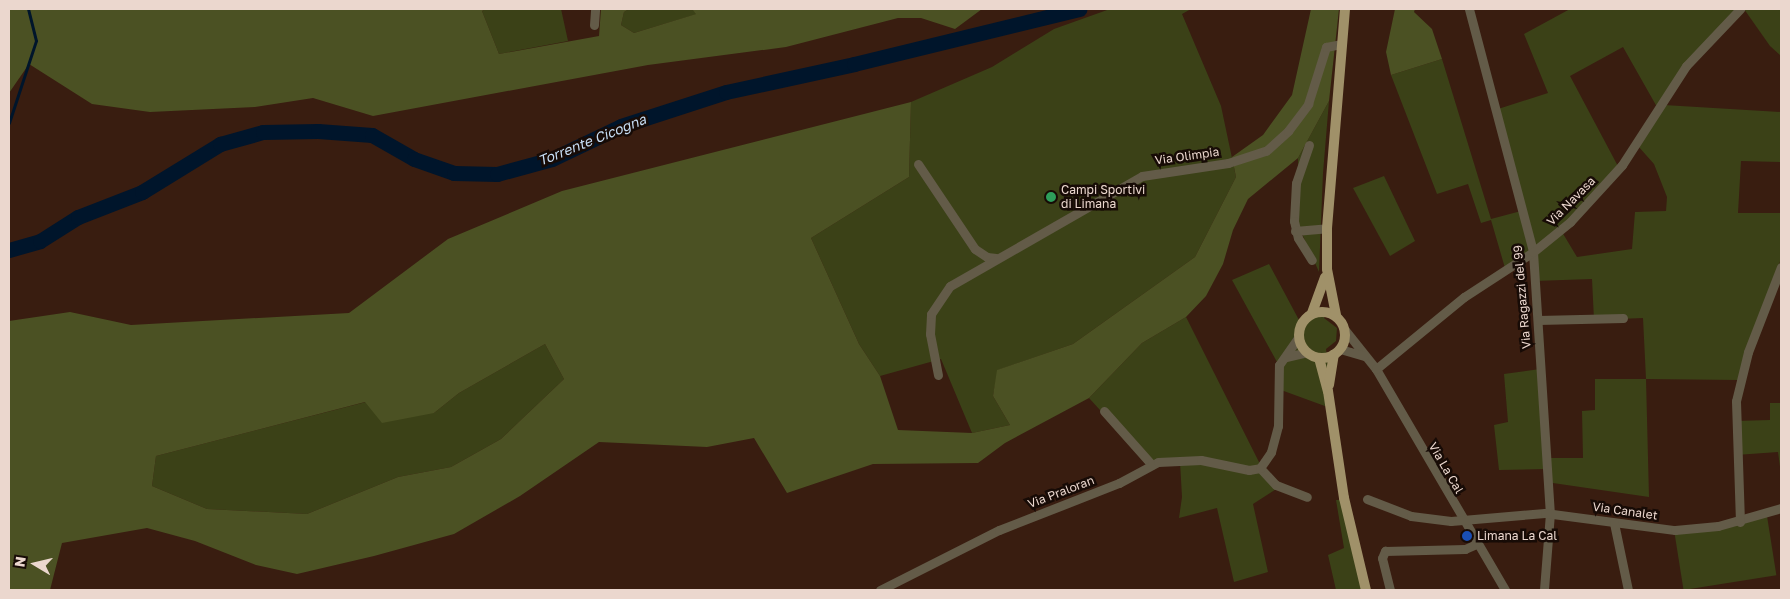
<!DOCTYPE html>
<style>
body{margin:0}
#map{position:relative;width:1790px;height:599px;overflow:hidden;background:#391d10;font-family:"Golos Text",sans-serif}
div>[style]{position:absolute}
.green>*{inset:0;background:#3b4117;transform-origin:0 0}
.forest>*{inset:0;background:#4b5123}
.stream>*{height:2.5px;margin:-1.25px;padding:0 1.25px;transform-origin:1.25px;border-radius:1.25px;background:#00152b}
.river>*{height:15px;margin:-7.5px;padding:0 7.5px;transform-origin:7.5px;border-radius:7.5px;background:#00152b}
.minor>*{height:9px;margin:-4.5px;padding:0 4.5px;transform-origin:4.5px;border-radius:4.5px;background:#635b48}
.major>*{height:10px;margin:-5px;padding:0 5px;transform-origin:5px;border-radius:5px;background:#a09169}
.major>.ring{margin:-5px;padding:0;box-sizing:content-box;background:none;border:10px solid #a09169;border-radius:50%}
.dots>*{width:14px;height:14px;translate:-50% -50%;box-sizing:border-box;border:2px solid #170b06;border-radius:50%}
span{translate:-50% -50%;white-space:nowrap;text-align:center;line-height:1.15;-webkit-text-stroke:5px #170b06;paint-order:stroke}
.street-label{font-size:12px;color:#ebd7ce}
.poi-label{font-size:12px;color:#ebd7ce}
.left{translate:0 -50%;text-align:left}
.water-label{font-size:14px;color:#c6ddf4;font-style:italic}
.frame{position:absolute;inset:0;border:10px solid #ebd7ce;pointer-events:none}
.north{position:absolute;left:10px;top:539px;width:50px;height:50px;-webkit-text-stroke:4px #170b06;paint-order:stroke;rotate:279deg;font-size:14px;font-weight:700;line-height:20px;text-align:center;color:#ebd7ce}
.north::after{content:'';display:block;margin:auto;width:18px;height:22px;background:#ebd7ce;clip-path:polygon(50% 0,100% 100%,50% 72%,0 100%)}
</style>
<div id="map">
<div class="green">
<div style="clip-path:polygon(486px 9px,561px 9px,568px 41px,499px 54px,482px 11px)"></div>
<div style="clip-path:polygon(629px 9px,692px 9px,697px 14px,634px 33px,621px 25px,624px 12px)"></div>
<div style="clip-path:polygon(1110px 9px,1191px 9px,1182px 14px,1221px 106px,1236px 177px,1195px 257px,1073px 344px,998px 370px,993px 396px,1010px 425px,972px 433px,941px 359px,880px 376px,859px 344px,811px 238px,909px 177px,911px 102px,992px 67px,1054px 29px)"></div>
<div style="clip-path:polygon(evenodd,1570px 9px,1734px 9px,1737px 13px,1696px 56px,1664px 105px,1781px 112px,1781px 162px,1741px 161px,1738px 213px,1781px 213px,1781px 257px,1777px 274px,1739px 380px,1646px 379px,1649px 497px,1546px 482px,1545px 469px,1499px 470px,1494px 425px,1508px 422px,1504px 374px,1540px 369px,1545px 458px,1583px 458px,1582px 411px,1595px 410px,1595px 379px,1646px 379px,1643px 318px,1594px 320px,1592px 279px,1534px 281px,1532px 251px,1505px 268px,1491px 220px,1481px 223px,1468px 184px,1437px 194px,1391px 75px,1442px 59px,1491px 219px,1521px 211px,1495px 110px,1548px 93px,1524px 34px,1570px 9px,1623px 47px,1657px 107px,1638px 146px,1654px 164px,1667px 197px,1666px 211px,1635px 212px,1632px 249px,1577px 257px,1562px 232px,1620px 170px,1570px 76px,1623px 47px)"></div>
<div style="clip-path:polygon(1744px 9px,1781px 9px,1781px 56px,1770px 46px)"></div>
<div style="clip-path:polygon(1329px 101px,1323px 173px,1319px 272px,1299px 227px,1298px 158px)"></div>
<div style="clip-path:polygon(1384px 176px,1415px 241px,1390px 256px,1353px 188px)"></div>
<div style="clip-path:polygon(1269px 264px,1299px 320px,1324px 307px,1324px 318px,1337px 328px,1336px 341px,1326px 349px,1333px 409px,1281px 390px,1277px 362px,1232px 280px)"></div>
<div style="clip-path:polygon(1186px 317px,1262px 468px,1281px 486px,1253px 504px,1268px 572px,1234px 582px,1217px 508px,1179px 518px,1182px 497px,1180px 462px,1153px 468px,1089px 398px,1142px 343px)"></div>
<div style="clip-path:polygon(545px 344px,564px 379px,501px 439px,451px 467px,398px 477px,307px 514px,207px 509px,152px 486px,156px 456px,366px 402px,434px 413px,459px 393px)"></div>
<div style="clip-path:polygon(1770px 403px,1781px 403px,1781px 474px,1778px 452px,1736px 455px,1735px 421px,1770px 420px)"></div>
<div style="clip-path:polygon(1336px 500px,1343px 500px,1370px 590px,1336px 590px,1328px 555px,1344px 548px)"></div>
<div style="left:1767px;top:516px;width:60px;height:94px;rotate:81deg"></div>
</div>
<div class="forest">
<div style="clip-path:polygon(9px 9px,486px 9px,482px 11px,499px 54px,599px 36px,601px 9px,629px 9px,624px 12px,621px 25px,634px 33px,696px 14px,692px 9px,982px 9px,955px 29px,921px 18px,898px 18px,786px 47px,648px 65px,373px 116px,313px 98px,255px 107px,150px 112px,92px 104px,29px 64px,9px 93px)"></div>
<div style="clip-path:polygon(evenodd,1311px 9px,1339px 9px,1329px 101px,1298px 158px,1248px 199px,1233px 230px,1223px 264px,1206px 296px,1186px 317px,1142px 343px,1089px 398px,1005px 443px,978px 463px,873px 464px,787px 493px,754px 438px,707px 447px,599px 442px,520px 496px,454px 534px,374px 556px,297px 574px,256px 565px,195px 541px,147px 528px,62px 543px,50px 590px,9px 590px,9px 321px,70px 312px,131px 325px,349px 313px,448px 239px,562px 191px,911px 102px,909px 177px,811px 238px,859px 344px,880px 376px,898px 430px,972px 433px,1010px 425px,993px 396px,997px 370px,1073px 344px,1195px 257px,1236px 177px,1232px 157px,1263px 135px,1292px 95px,1311px 9px,545px 344px,564px 379px,501px 439px,451px 467px,398px 477px,307px 514px,207px 509px,152px 486px,156px 456px,365px 402px,382px 423px,434px 413px,459px 393px,545px 344px)"></div>
<div style="clip-path:polygon(1395px 9px,1415px 9px,1414px 12px,1432px 29px,1442px 59px,1391px 75px,1386px 52px)"></div>
</div>
<div class="stream">
<div style="left:9px;top:123px;width:86px;rotate:-71.8deg"></div>
<div style="left:36px;top:41px;width:33px;rotate:-104deg"></div>
</div>
<div class="river">
<div style="left:9px;top:250px;width:32px;rotate:-16deg"></div>
<div style="left:40px;top:241px;width:45px;rotate:-32.3deg"></div>
<div style="left:78px;top:217px;width:69px;rotate:-21.3deg"></div>
<div style="left:142px;top:192px;width:92px;rotate:-31.6deg"></div>
<div style="left:220px;top:144px;width:45px;rotate:-15.6deg"></div>
<div style="left:263px;top:132px;width:55px;rotate:-1deg"></div>
<div style="left:318px;top:131px;width:54px;rotate:4.2deg"></div>
<div style="left:372px;top:135px;width:48px;rotate:29.7deg"></div>
<div style="left:414px;top:159px;width:42px;rotate:19.3deg"></div>
<div style="left:454px;top:173px;width:43px;rotate:1.3deg"></div>
<div style="left:497px;top:174px;width:57px;rotate:-15.3deg"></div>
<div style="left:552px;top:159px;width:76px;rotate:-25.6deg"></div>
<div style="left:621px;top:126px;width:110px;rotate:-17.9deg"></div>
<div style="left:726px;top:92px;width:131px;rotate:-12.3deg"></div>
<div style="left:854px;top:64px;width:232px;rotate:-13.7deg"></div>
</div>
<div class="minor">
<div style="left:1469px;top:9px;width:251px;rotate:75.2deg"></div>
<div style="left:1533px;top:252px;width:262px;rotate:86.3deg"></div>
<div style="left:1550px;top:513px;width:77px;rotate:94.5deg"></div>
<div style="left:594px;top:25px;width:16px;rotate:-86deg"></div>
<div style="left:1309px;top:145px;width:40px;rotate:108.9deg"></div>
<div style="left:1296px;top:183px;width:38px;rotate:93deg"></div>
<div style="left:1294px;top:221px;width:17px;rotate:77deg"></div>
<div style="left:1298px;top:238px;width:26px;rotate:58deg"></div>
<div style="left:918px;top:164px;width:102px;rotate:56.2deg"></div>
<div style="left:975px;top:249px;width:14px;rotate:34deg"></div>
<div style="left:987px;top:257px;width:9px;rotate:6deg"></div>
<div style="left:1295px;top:231px;width:32px;rotate:-5deg"></div>
<div style="left:1538px;top:320px;width:85px;rotate:-1.3deg"></div>
<div style="left:1345px;top:330px;width:50px;rotate:51.5deg"></div>
<div style="left:1376px;top:369px;width:256px;rotate:59.7deg"></div>
<div style="left:1340px;top:349px;width:25px;rotate:16deg"></div>
<div style="left:1286px;top:357px;width:22px;rotate:-13deg"></div>
<div style="left:1376px;top:369px;width:114px;rotate:-39.3deg"></div>
<div style="left:1464px;top:297px;width:82px;rotate:-33.1deg"></div>
<div style="left:1533px;top:252px;width:48px;rotate:-39deg"></div>
<div style="left:1570px;top:222px;width:77px;rotate:-47.6deg"></div>
<div style="left:1622px;top:165px;width:118px;rotate:-57.1deg"></div>
<div style="left:1686px;top:66px;width:79px;rotate:-46.5deg"></div>
<div style="left:938px;top:375px;width:42px;rotate:-101deg"></div>
<div style="left:930px;top:334px;width:20px;rotate:-87deg"></div>
<div style="left:931px;top:314px;width:34px;rotate:-56deg"></div>
<div style="left:950px;top:286px;width:221px;rotate:-29.8deg"></div>
<div style="left:1142px;top:176px;width:87px;rotate:-8.6deg"></div>
<div style="left:1228px;top:163px;width:40px;rotate:-18deg"></div>
<div style="left:1266px;top:151px;width:30px;rotate:-42deg"></div>
<div style="left:1288px;top:131px;width:34px;rotate:-53deg"></div>
<div style="left:1308px;top:104px;width:60px;rotate:-72.5deg"></div>
<div style="left:1326px;top:47px;width:16px;rotate:-11deg"></div>
<div style="left:1104px;top:411px;width:72px;rotate:48.4deg"></div>
<div style="left:1260px;top:468px;width:23px;rotate:47deg"></div>
<div style="left:1276px;top:485px;width:33px;rotate:21deg"></div>
<div style="left:1367px;top:499px;width:47px;rotate:21.1deg"></div>
<div style="left:1411px;top:516px;width:40px;rotate:7.1deg"></div>
<div style="left:1451px;top:521px;width:94px;rotate:-4.9deg"></div>
<div style="left:1545px;top:513px;width:131px;rotate:7.5deg"></div>
<div style="left:1675px;top:530px;width:43px;rotate:-5.3deg"></div>
<div style="left:1718px;top:526px;width:66px;rotate:-15.9deg"></div>
<div style="left:1740px;top:522px;width:121px;rotate:-91.9deg"></div>
<div style="left:1736px;top:401px;width:50px;rotate:-76.2deg"></div>
<div style="left:1748px;top:352px;width:91px;rotate:-68.8deg"></div>
<div style="left:1614px;top:523px;width:68px;rotate:78.2deg"></div>
<div style="left:880px;top:590px;width:133px;rotate:-26.8deg"></div>
<div style="left:999px;top:530px;width:129px;rotate:-21.4deg"></div>
<div style="left:1119px;top:483px;width:44px;rotate:-28.3deg"></div>
<div style="left:1158px;top:462px;width:43px;rotate:-2.7deg"></div>
<div style="left:1201px;top:460px;width:49px;rotate:11.8deg"></div>
<div style="left:1249px;top:470px;width:11px;rotate:-10deg"></div>
<div style="left:1260px;top:468px;width:19px;rotate:-55deg"></div>
<div style="left:1271px;top:452px;width:27px;rotate:-75deg"></div>
<div style="left:1278px;top:426px;width:61px;rotate:-89.1deg"></div>
<div style="left:1279px;top:365px;width:35px;rotate:-55deg"></div>
<div style="left:1390px;top:590px;width:33px;rotate:-104deg"></div>
<div style="left:1382px;top:558px;width:8px;rotate:-67deg"></div>
<div style="left:1385px;top:551px;width:80px;rotate:-1.4deg"></div>
<div style="left:1465px;top:549px;width:12px;rotate:-24deg"></div>
</div>
<div class="major">
<div class="ring" style="left:1299px;top:312px;width:36px;height:36px"></div>
<div style="left:1312px;top:313px;width:38px;rotate:-70deg"></div>
<div style="left:1336px;top:315px;width:47px;rotate:-101.1deg"></div>
<div style="left:1327px;top:269px;width:41px;rotate:-90deg"></div>
<div style="left:1327px;top:228px;width:220px;rotate:-85.3deg"></div>
<div style="left:1319px;top:358px;width:34px;rotate:75deg"></div>
<div style="left:1328px;top:391px;width:108px;rotate:81.5deg"></div>
<div style="left:1344px;top:498px;width:95px;rotate:76.6deg"></div>
<div style="left:1329px;top:385px;width:31px;rotate:-81deg"></div>
</div>
<div class="dots">
<div style="left:1051px;top:197px;background:#2e9e5b"></div>
<div style="left:1467px;top:536px;background:#1a4fb4"></div>
</div>
<div class="street-label">
<span style="left:1187px;top:156px;rotate:-8deg">Via Olimpia</span>
<span style="left:1571px;top:201px;rotate:-45deg">Via Navasa</span>
<span style="left:1522px;top:297px;rotate:-95deg">Via Ragazzi del 99</span>
<span style="left:1446px;top:468px;rotate:60deg">Via La Cal</span>
<span style="left:1061px;top:492px;rotate:-21deg">Via Praloran</span>
<span style="left:1625px;top:511px;rotate:8deg">Via Canalet</span>
</div>
<div class="poi-label">
<span class="left" style="left:1061px;top:197px">Campi Sportivi<br>di Limana</span>
<span class="left" style="left:1477px;top:536px">Limana La Cal</span>
</div>
<div class="water-label">
<span style="left:592px;top:140px;rotate:-22deg">Torrente Cicogna</span>
</div>
<div class="frame"></div>
<div class="north">N</div>
</div>
